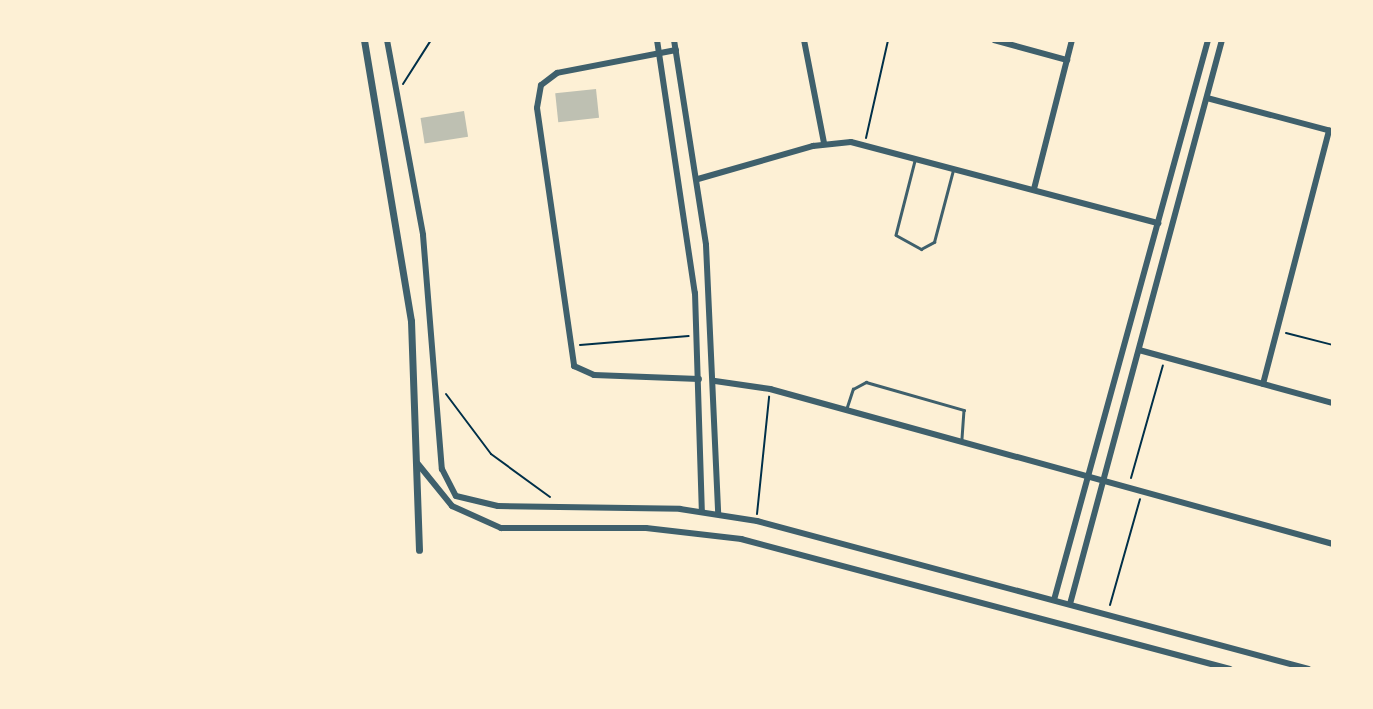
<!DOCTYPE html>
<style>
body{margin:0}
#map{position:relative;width:1373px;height:709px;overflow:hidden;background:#fdf0d5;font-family:"DejaVu Sans",sans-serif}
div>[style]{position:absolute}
.building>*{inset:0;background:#bec0b2;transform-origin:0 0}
.path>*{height:2px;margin:-1px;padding:0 1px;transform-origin:1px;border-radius:1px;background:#003049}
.service>*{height:2.5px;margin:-1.25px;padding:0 1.25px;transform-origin:1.25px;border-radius:1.25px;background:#3f606c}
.minor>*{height:6px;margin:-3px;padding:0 3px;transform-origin:3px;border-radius:3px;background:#3f606c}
.tertiary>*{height:7px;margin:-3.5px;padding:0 3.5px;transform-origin:3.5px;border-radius:3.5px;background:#3f606c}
span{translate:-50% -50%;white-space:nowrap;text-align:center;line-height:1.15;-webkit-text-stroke:5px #fdf0d5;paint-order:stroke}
.frame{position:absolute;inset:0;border:42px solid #fdf0d5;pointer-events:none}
</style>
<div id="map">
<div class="building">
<div style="left:596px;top:89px;width:29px;height:41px;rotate:84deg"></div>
<div style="left:464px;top:111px;width:26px;height:44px;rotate:81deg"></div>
</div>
<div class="path">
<div style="left:403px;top:84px;width:52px;rotate:-57.5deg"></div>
<div style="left:866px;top:138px;width:100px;rotate:-77.3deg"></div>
<div style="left:1286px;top:333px;width:49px;rotate:14.3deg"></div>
<div style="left:580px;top:345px;width:109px;rotate:-4.7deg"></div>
<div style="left:446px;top:394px;width:75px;rotate:53.1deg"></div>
<div style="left:491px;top:454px;width:73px;rotate:36.1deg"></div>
<div style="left:1131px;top:478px;width:117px;rotate:-74.2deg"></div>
<div style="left:757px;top:514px;width:118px;rotate:-84.1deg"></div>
<div style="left:1110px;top:605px;width:110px;rotate:-74.2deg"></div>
</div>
<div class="service">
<div style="left:915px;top:161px;width:76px;rotate:104.4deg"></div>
<div style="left:896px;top:235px;width:29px;rotate:29deg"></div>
<div style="left:921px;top:249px;width:15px;rotate:-28deg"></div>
<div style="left:934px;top:242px;width:74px;rotate:-75.2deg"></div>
<div style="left:846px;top:410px;width:22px;rotate:-72deg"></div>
<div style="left:853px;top:389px;width:15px;rotate:-28deg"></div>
<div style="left:866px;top:382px;width:102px;rotate:15.9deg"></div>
<div style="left:964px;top:410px;width:30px;rotate:94deg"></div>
</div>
<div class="minor">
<div style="left:387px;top:40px;width:198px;rotate:79.5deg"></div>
<div style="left:423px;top:235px;width:235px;rotate:85.4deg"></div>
<div style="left:442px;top:469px;width:30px;rotate:63deg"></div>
<div style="left:456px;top:496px;width:43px;rotate:13.4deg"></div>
<div style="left:498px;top:506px;width:182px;rotate:0.9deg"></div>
<div style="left:680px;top:509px;width:78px;rotate:8.9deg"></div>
<div style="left:757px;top:521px;width:571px;rotate:15.01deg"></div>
<div style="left:657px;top:40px;width:256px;rotate:81.5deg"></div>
<div style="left:695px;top:293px;width:219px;rotate:88.2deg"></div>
<div style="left:674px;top:40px;width:207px;rotate:81.1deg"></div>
<div style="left:706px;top:245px;width:269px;rotate:87.4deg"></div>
<div style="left:804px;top:40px;width:105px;rotate:79deg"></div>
<div style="left:994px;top:40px;width:76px;rotate:15.3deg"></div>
<div style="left:676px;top:50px;width:121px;rotate:169.1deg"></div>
<div style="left:557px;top:73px;width:20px;rotate:143deg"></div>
<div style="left:541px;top:85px;width:23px;rotate:100deg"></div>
<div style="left:537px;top:108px;width:261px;rotate:81.8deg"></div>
<div style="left:574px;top:366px;width:22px;rotate:24deg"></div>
<div style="left:594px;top:375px;width:105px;rotate:2.2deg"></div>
<div style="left:1207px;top:98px;width:128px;rotate:14.9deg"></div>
<div style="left:698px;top:179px;width:120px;rotate:-16deg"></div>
<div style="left:813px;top:146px;width:38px;rotate:-6deg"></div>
<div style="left:851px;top:142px;width:318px;rotate:14.8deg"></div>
<div style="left:1034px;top:189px;width:154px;rotate:-75.7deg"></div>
<div style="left:1139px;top:350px;width:201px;rotate:15.3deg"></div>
<div style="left:715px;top:381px;width:56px;rotate:8.3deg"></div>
<div style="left:770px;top:389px;width:584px;rotate:15.39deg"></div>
<div style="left:1263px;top:384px;width:262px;rotate:-75.4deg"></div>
<div style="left:418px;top:464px;width:54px;rotate:51deg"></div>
<div style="left:452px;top:506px;width:54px;rotate:24.2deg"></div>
<div style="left:501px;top:528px;width:145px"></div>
<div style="left:646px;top:528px;width:96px;rotate:6.6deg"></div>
<div style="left:741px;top:539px;width:506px;rotate:14.89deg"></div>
<div style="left:1054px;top:600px;width:581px;rotate:-74.62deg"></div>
<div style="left:1070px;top:604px;width:584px;rotate:-74.92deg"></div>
</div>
<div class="tertiary">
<div style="left:364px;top:40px;width:285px;rotate:80.5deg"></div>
<div style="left:411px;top:321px;width:229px;rotate:88deg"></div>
</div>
<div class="frame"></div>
</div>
